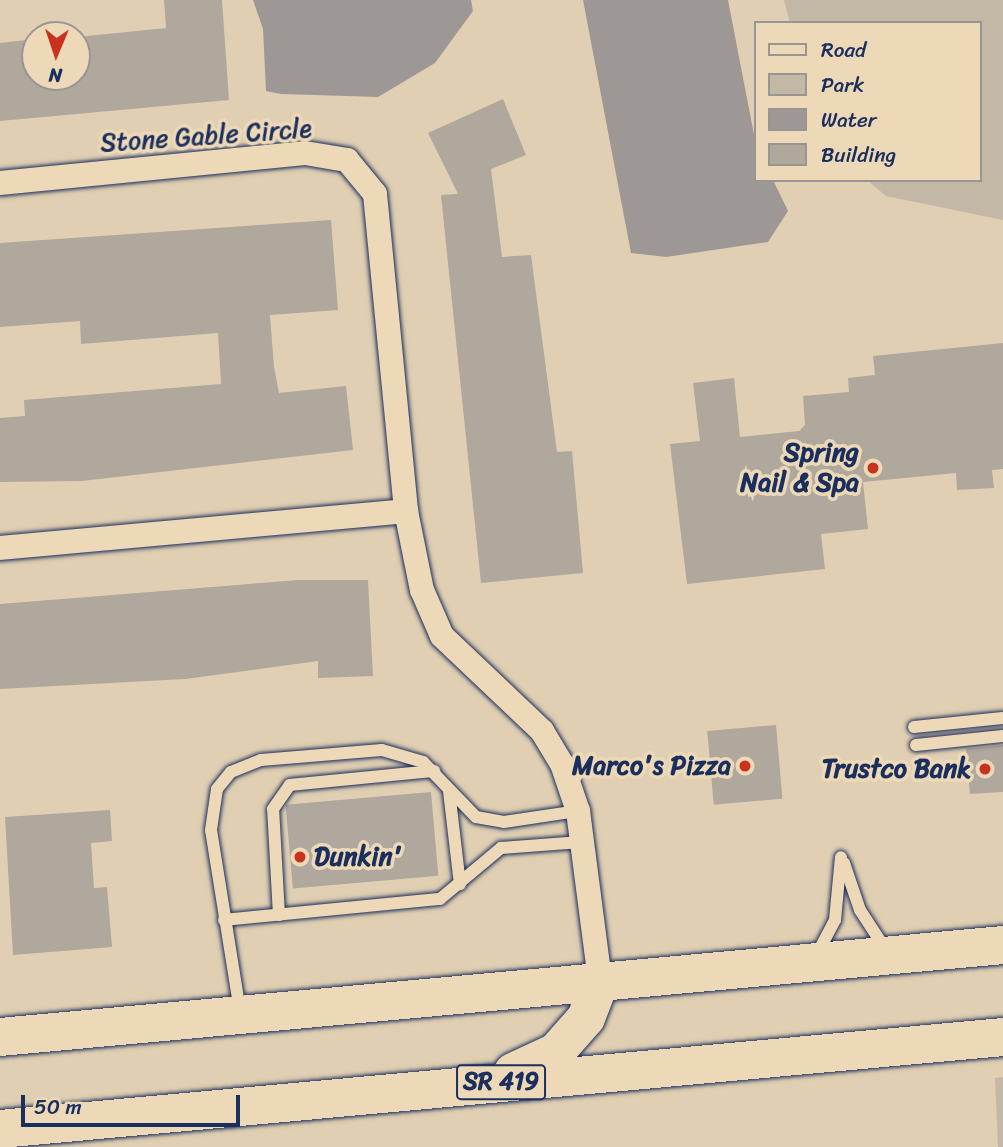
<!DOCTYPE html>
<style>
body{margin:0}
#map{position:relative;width:1003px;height:1147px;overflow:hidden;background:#e0cfb2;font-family:Sriracha,sans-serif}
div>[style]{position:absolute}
.green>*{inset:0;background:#c3b7a5}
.water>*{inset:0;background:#9d9895}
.building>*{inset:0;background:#b0a79d;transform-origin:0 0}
.roads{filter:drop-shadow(0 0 2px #1b2f5e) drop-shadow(0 0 2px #1b2f5e)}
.service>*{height:12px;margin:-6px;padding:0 6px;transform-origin:6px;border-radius:6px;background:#edd9b7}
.minor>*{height:24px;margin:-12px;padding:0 12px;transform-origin:12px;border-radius:12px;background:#edd9b7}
.primary>*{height:38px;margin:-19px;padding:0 19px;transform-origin:19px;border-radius:19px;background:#edd9b7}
.dots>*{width:19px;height:19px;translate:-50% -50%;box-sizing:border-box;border:4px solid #edd9b7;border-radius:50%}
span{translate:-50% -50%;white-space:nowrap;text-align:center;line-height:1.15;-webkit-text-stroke:7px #edd9b7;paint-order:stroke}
.shield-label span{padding:2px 5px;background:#edd9b7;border:2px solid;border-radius:5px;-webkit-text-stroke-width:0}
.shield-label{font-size:24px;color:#1b2f5e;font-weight:700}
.street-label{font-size:26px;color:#1b2f5e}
.poi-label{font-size:26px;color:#1b2f5e;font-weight:700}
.right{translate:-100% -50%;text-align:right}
.left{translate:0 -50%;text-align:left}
.legend{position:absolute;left:754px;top:21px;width:228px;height:161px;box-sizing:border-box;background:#edd9b7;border:2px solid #999593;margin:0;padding:9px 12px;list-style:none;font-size:21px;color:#1b2f5e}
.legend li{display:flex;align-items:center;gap:14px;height:35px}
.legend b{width:35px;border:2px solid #999593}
.north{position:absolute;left:21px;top:21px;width:70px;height:70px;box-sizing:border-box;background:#edd9b7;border:2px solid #999593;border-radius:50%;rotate:182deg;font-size:19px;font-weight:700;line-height:28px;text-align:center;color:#1b2f5e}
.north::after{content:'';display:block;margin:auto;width:24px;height:32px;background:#c8321e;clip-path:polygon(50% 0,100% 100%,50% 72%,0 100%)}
.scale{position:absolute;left:21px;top:1095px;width:219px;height:32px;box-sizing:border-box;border:4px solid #1b2f5e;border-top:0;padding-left:9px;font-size:21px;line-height:24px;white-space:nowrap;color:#1b2f5e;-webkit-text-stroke:5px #edd9b7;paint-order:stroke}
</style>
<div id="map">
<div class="green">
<div style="clip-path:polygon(784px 0,1003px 0,1003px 220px,886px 196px,867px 180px,980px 180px,980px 23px,790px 23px)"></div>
<div style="clip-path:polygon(1003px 1077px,1003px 1147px,998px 1147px,995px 1078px)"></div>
</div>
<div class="water">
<div style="clip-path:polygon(253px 0,471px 0,473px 11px,435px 63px,378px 97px,281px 94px,266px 91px,263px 29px)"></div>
<div style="clip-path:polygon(583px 0,728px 0,756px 145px,756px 180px,773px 180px,788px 211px,768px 242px,666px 257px,631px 253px)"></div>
</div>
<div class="building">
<div style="clip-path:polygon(164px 0,222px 0,229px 100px,0 121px,0 43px,35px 39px,35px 77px,77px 77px,77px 37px,166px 28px)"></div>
<div style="clip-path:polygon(503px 99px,526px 155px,491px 169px,502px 257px,531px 255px,557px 452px,572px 451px,583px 573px,481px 583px,441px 195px,458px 194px,428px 133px)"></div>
<div style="clip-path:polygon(331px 220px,338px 310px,270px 315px,274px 367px,279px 393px,346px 386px,353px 450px,82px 481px,0 482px,0 418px,25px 416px,24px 400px,221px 384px,218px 333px,81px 344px,80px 321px,0 327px,0 243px)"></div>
<div style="clip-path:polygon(1003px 343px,1003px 469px,992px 470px,994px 488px,957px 490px,956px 473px,863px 482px,868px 529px,821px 534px,825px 569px,687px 584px,670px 444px,700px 441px,693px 383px,734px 378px,740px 437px,799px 431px,805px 425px,803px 396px,849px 392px,848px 378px,875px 375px,873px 356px)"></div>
<div style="clip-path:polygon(299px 580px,368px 580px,373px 676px,318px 678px,318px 661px,185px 679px,0 689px,0 604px)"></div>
<div style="left:776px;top:725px;width:74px;height:69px;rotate:85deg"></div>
<div style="clip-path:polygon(1003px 745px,1003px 792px,970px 794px,966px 749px)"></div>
<div style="left:431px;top:792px;width:84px;height:146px;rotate:85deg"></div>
<div style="clip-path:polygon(110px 810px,112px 841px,91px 843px,94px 888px,107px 887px,112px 947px,13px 955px,5px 817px)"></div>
</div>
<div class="roads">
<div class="service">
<div style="left:914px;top:727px;width:89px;rotate:-5.8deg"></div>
<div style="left:916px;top:745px;width:87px;rotate:-5.9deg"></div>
<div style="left:449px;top:791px;width:94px;rotate:83.3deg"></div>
<div style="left:844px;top:863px;width:50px;rotate:71.2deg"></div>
<div style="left:860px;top:910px;width:48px;rotate:57deg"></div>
<div style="left:279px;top:915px;width:106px;rotate:-93.2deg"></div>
<div style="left:273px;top:809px;width:29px;rotate:-55deg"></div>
<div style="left:290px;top:785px;width:145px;rotate:-5.6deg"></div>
<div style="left:224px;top:920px;width:217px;rotate:-5.6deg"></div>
<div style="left:440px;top:899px;width:80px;rotate:-39.9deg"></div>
<div style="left:501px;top:848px;width:80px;rotate:-4.3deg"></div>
<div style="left:816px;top:956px;width:41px;rotate:-62.2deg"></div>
<div style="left:835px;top:920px;width:63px;rotate:-84.6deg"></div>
<div style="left:240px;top:1011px;width:183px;rotate:-99.1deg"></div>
<div style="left:211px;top:830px;width:41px;rotate:-81.7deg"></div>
<div style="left:217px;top:789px;width:22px;rotate:-51deg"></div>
<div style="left:231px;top:772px;width:32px;rotate:-22deg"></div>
<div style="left:261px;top:760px;width:121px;rotate:-4.7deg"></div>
<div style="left:382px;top:750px;width:43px;rotate:16.3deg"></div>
<div style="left:423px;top:762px;width:76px;rotate:46.1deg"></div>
<div style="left:476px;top:817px;width:28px;rotate:10deg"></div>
<div style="left:504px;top:822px;width:75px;rotate:-8.5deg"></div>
</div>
<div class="minor">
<div style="left:0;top:183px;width:306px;rotate:-5.6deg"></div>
<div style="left:305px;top:153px;width:43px;rotate:9.5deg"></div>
<div style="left:347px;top:160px;width:44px;rotate:50.5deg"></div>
<div style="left:375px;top:194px;width:319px;rotate:84.4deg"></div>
<div style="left:406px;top:511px;width:81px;rotate:78.6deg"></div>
<div style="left:422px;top:590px;width:50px;rotate:66.5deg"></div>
<div style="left:442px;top:636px;width:138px;rotate:43.5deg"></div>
<div style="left:542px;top:731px;width:39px;rotate:59deg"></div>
<div style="left:562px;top:764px;width:50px;rotate:71.2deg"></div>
<div style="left:578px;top:811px;width:171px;rotate:82.6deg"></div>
<div style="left:0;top:548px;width:408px;rotate:-5.2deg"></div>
</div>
<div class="primary">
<div style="left:0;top:1037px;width:1007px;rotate:-5.24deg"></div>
<div style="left:513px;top:1072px;width:47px;rotate:-24.9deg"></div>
<div style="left:556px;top:1052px;width:45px;rotate:-48.6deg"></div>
<div style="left:586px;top:1018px;width:40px;rotate:-69deg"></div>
<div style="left:0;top:1129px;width:1007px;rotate:-5.24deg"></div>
</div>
</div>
<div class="dots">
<div style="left:873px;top:468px;background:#c8321e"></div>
<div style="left:745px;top:766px;background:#c8321e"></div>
<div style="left:985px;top:769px;background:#c8321e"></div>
<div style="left:300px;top:857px;background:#c8321e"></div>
</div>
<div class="shield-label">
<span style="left:501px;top:1082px">SR 419</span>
</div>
<div class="street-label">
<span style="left:206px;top:136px;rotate:-4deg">Stone Gable Circle</span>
</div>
<div class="poi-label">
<span class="right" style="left:859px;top:468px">Spring<br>Nail &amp; Spa</span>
<span class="right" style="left:731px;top:766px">Marco's Pizza</span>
<span class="right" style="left:971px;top:769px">Trustco Bank</span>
<span class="left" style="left:314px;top:857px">Dunkin'</span>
</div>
<ul class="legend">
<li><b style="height:9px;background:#edd9b7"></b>Road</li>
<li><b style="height:19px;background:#c3b7a5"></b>Park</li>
<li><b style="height:19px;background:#9d9895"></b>Water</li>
<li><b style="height:19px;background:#b0a79d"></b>Building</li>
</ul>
<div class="north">N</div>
<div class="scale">50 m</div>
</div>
